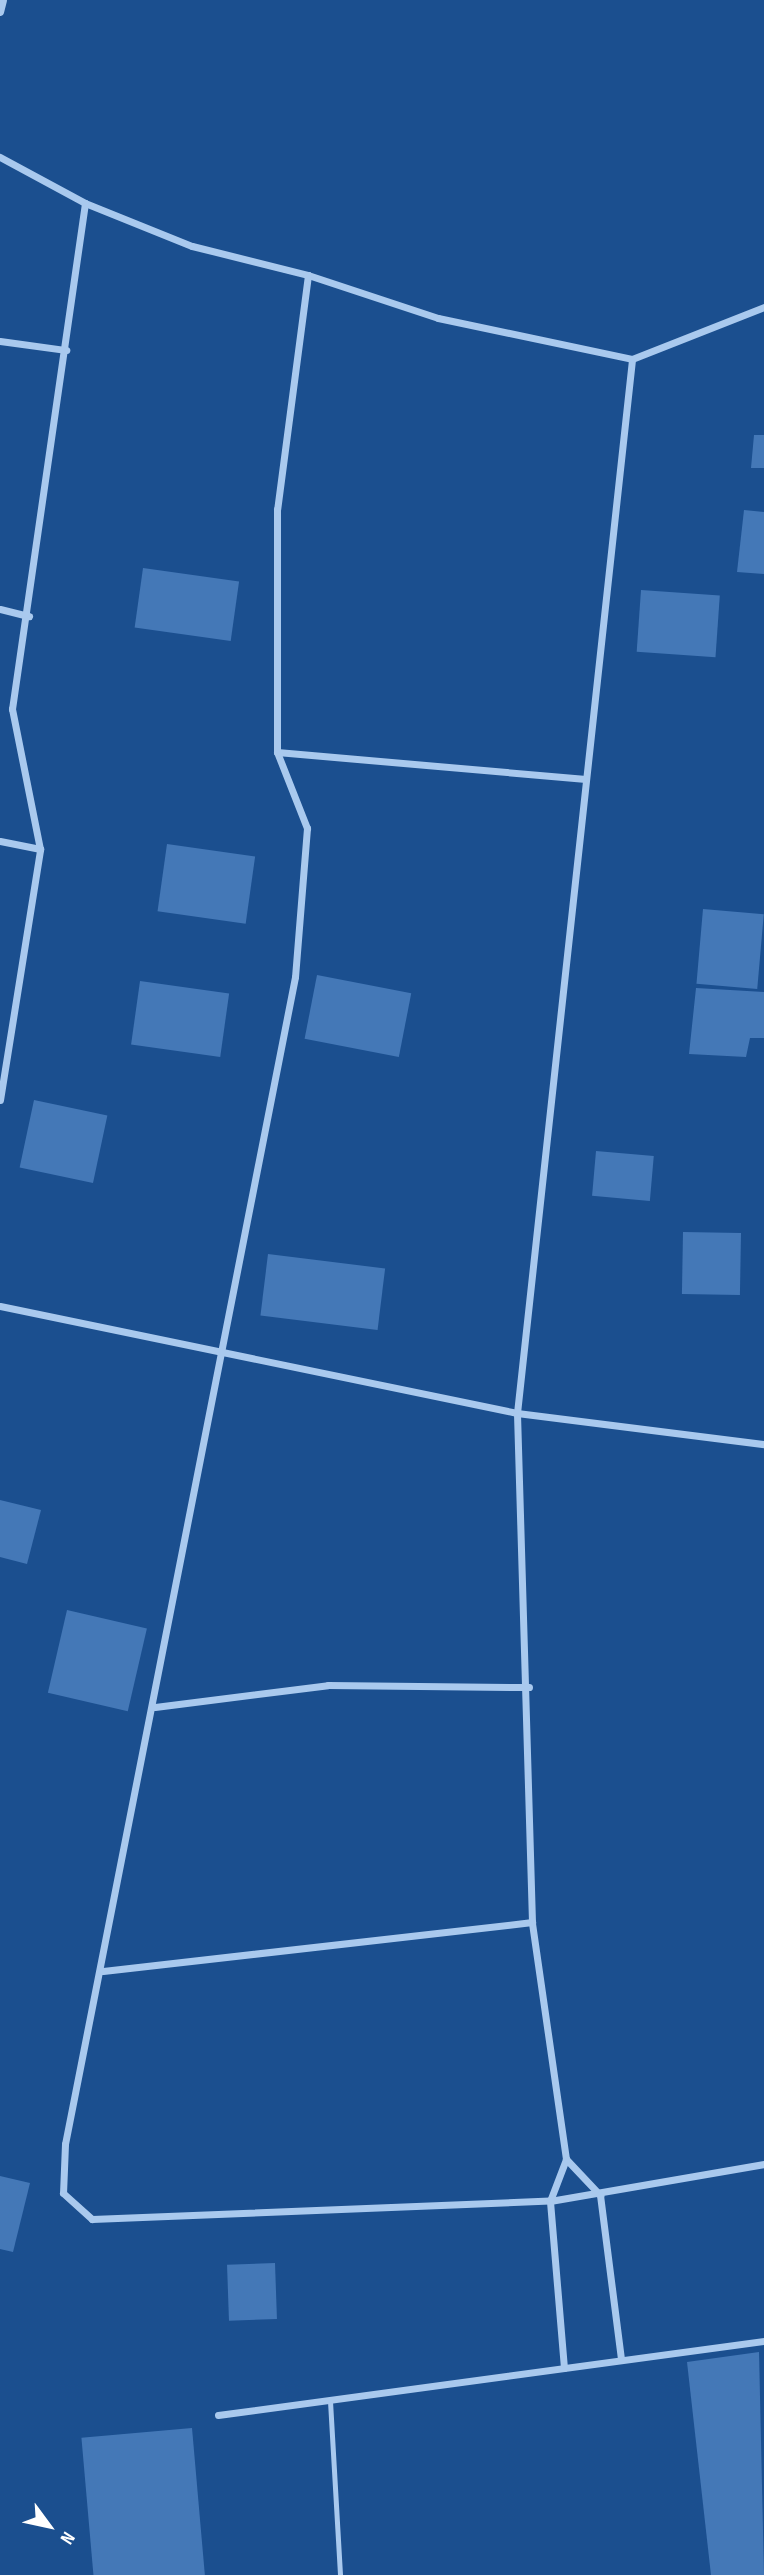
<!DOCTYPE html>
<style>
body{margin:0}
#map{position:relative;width:764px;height:2575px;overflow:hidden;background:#1b4f8f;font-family:"Sofia Sans Condensed",sans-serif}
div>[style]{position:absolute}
.building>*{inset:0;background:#4478b7;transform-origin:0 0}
.service>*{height:5px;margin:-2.5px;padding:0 2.5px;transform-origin:2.5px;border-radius:2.5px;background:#a9c9ee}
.minor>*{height:7px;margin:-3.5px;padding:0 3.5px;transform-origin:3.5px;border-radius:3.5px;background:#a9c9ee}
span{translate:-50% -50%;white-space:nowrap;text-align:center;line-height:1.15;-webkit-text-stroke:5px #1b4f8f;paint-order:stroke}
.north{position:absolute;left:14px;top:2491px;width:70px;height:70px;-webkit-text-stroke:5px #1b4f8f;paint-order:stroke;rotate:123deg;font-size:19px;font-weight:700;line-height:28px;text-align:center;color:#fff}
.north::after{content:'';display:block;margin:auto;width:24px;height:32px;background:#fff;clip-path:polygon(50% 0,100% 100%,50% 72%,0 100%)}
</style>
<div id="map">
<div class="building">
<div style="clip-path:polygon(754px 435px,764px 435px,764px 468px,751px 468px)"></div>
<div style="clip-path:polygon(744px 510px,764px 512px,764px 574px,737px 572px)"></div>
<div style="left:143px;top:568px;width:97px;height:60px;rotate:8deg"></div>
<div style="left:641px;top:590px;width:79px;height:62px;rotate:4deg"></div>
<div style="left:167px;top:844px;width:89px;height:68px;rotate:8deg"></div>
<div style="left:703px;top:909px;width:61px;height:75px;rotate:5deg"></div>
<div style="left:317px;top:975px;width:96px;height:65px;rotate:11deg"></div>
<div style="left:140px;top:981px;width:90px;height:64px;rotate:8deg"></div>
<div style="clip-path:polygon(696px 988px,764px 992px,764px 1038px,750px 1038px,746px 1057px,689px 1054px)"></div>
<div style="left:34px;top:1100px;width:75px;height:69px;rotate:12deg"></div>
<div style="left:596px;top:1151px;width:58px;height:45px;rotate:5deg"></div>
<div style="left:683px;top:1232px;width:58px;height:62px;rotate:1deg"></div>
<div style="left:268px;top:1254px;width:118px;height:62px;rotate:7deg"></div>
<div style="clip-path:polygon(0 1500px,41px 1510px,27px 1564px,0 1557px)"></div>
<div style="left:67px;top:1610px;width:82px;height:85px;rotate:13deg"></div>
<div style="clip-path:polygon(0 2176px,30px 2183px,13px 2252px,0 2249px)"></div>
<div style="left:275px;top:2263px;width:56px;height:48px;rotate:88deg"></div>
<div style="clip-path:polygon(759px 2352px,764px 2575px,711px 2575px,687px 2362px)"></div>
<div style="left:192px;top:2428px;width:148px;height:111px;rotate:85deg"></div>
</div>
<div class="service">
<div style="left:330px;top:2401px;width:174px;rotate:86.7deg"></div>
</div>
<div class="minor">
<div style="left:0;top:12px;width:12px;rotate:-76deg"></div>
<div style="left:0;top:157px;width:97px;rotate:28.4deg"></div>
<div style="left:85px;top:203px;width:115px;rotate:21.9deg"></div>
<div style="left:192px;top:246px;width:120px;rotate:14deg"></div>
<div style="left:308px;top:275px;width:137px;rotate:18.3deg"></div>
<div style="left:438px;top:318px;width:198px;rotate:11.9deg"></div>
<div style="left:632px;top:359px;width:142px;rotate:-21.5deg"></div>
<div style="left:308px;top:275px;width:236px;rotate:97.5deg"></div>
<div style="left:277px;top:509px;width:243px;rotate:90deg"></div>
<div style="left:277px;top:752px;width:82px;rotate:68.5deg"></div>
<div style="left:307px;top:828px;width:149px;rotate:94.6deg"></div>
<div style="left:295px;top:977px;width:1189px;rotate:101.15deg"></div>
<div style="left:65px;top:2144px;width:49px;rotate:92.3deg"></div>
<div style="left:63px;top:2193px;width:39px;rotate:42deg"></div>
<div style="left:92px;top:2219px;width:458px;rotate:-2.3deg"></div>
<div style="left:550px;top:2201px;width:217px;rotate:-9.8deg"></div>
<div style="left:0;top:341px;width:67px;rotate:7.8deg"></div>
<div style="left:0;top:609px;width:30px;rotate:14deg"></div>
<div style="left:277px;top:752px;width:307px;rotate:5deg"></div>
<div style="left:0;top:841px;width:41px;rotate:11.3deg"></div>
<div style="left:0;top:1100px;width:254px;rotate:-80.9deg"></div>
<div style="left:40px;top:849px;width:143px;rotate:-101.3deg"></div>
<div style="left:12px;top:709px;width:511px;rotate:-81.79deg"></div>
<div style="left:0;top:1306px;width:528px;rotate:11.69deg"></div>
<div style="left:517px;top:1413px;width:249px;rotate:7.2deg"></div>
<div style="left:155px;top:1707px;width:174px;rotate:-7.2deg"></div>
<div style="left:328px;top:1685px;width:201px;rotate:0.6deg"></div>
<div style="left:103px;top:1971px;width:432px;rotate:-6.5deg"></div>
<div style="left:566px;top:2159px;width:50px;rotate:46.6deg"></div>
<div style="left:600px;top:2195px;width:166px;rotate:82.7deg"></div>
<div style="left:564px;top:2368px;width:168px;rotate:-94.8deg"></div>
<div style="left:550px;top:2201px;width:45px;rotate:-69.1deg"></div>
<div style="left:566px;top:2159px;width:239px;rotate:-98.2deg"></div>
<div style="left:532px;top:1922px;width:509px;rotate:-91.69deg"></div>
<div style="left:517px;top:1413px;width:1060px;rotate:-83.77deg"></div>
<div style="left:218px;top:2415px;width:551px;rotate:-7.72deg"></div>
</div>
<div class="north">N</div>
</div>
